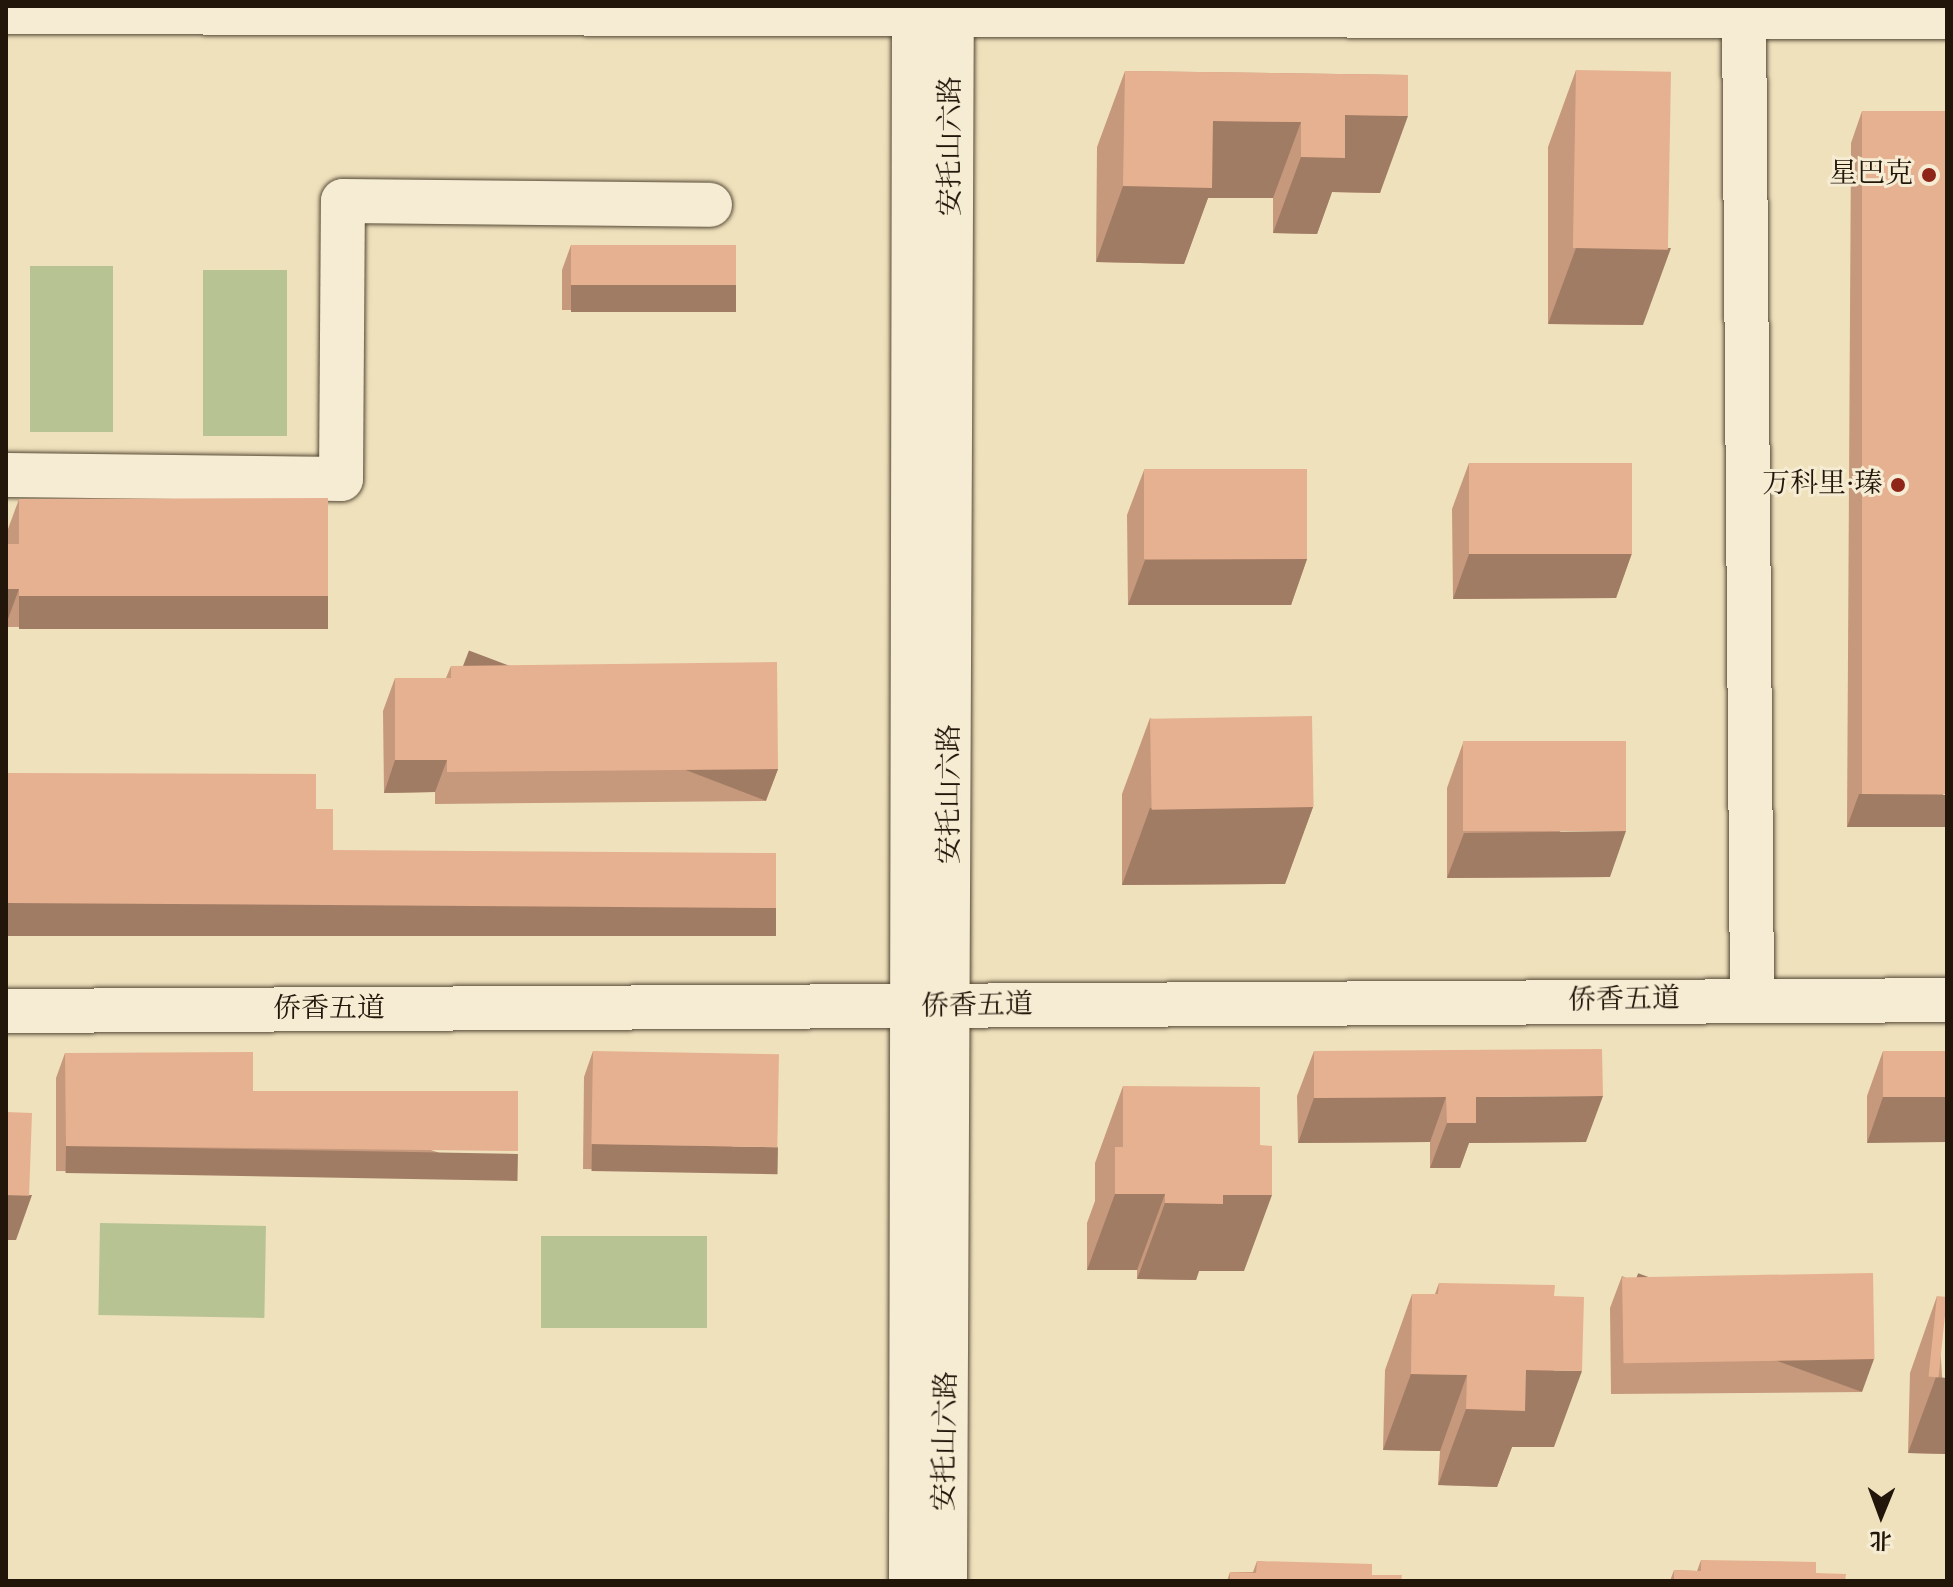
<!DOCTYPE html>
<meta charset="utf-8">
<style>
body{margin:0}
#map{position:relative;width:1953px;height:1587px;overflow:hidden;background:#efe1bc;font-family:"Old Standard TT","Noto Serif SC",serif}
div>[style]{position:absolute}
.green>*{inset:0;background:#b7c392;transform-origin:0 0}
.roads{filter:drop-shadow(0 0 2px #554936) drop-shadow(0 0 2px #554936)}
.minor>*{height:44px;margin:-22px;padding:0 22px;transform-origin:22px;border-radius:22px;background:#f5ecd3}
.tertiary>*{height:44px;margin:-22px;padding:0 22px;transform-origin:22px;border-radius:22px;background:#f5ecd3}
.wall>*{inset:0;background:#c6987c}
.shaded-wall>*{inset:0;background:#a17c65;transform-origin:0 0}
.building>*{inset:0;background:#e6b190;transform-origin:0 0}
.dots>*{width:22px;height:22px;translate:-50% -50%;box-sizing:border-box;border:4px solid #f5ecd3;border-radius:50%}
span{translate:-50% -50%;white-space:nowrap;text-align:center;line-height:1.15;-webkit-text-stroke:6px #f5ecd3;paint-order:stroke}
.street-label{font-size:28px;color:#22160a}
.poi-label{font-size:28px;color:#22160a}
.right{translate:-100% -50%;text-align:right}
.frame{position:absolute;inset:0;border:8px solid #22160a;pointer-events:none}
.north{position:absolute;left:1841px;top:1475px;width:80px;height:80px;-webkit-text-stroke:6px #f5ecd3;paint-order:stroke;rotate:181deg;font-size:22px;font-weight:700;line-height:32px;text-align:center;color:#22160a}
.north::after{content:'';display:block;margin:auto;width:28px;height:36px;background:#22160a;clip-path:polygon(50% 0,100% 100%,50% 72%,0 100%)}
</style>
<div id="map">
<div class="green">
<div style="left:30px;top:266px;width:83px;height:166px"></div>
<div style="left:203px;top:270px;width:84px;height:166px"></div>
<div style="left:100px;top:1223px;width:166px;height:92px;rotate:1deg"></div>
<div style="left:541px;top:1236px;width:166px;height:92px"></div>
</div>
<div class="roads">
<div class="minor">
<div style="left:1744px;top:16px;width:984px;rotate:89.53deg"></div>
<div style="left:6px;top:475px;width:335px;rotate:0.7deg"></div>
<div style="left:341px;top:479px;width:278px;rotate:-89.6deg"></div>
<div style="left:343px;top:201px;width:367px;rotate:0.6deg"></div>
</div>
<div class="tertiary">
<div style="left:6px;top:12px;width:1941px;rotate:0.15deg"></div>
<div style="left:6px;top:1011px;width:1941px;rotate:-0.32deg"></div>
<div style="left:911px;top:1581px;width:1575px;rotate:-89.89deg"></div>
<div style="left:945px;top:1581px;width:1575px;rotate:-89.75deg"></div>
</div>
</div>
<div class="wall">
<div style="clip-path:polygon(1576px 70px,1643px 325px,1548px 324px,1548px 147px)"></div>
<div style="clip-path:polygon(1125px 71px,1408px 75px,1380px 193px,1332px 192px,1317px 234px,1273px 233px,1273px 198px,1208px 198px,1184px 264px,1096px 262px,1097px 147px)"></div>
<div style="clip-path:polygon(1862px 111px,1947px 827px,1847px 827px,1851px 143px)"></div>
<div style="clip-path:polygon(571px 245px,736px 285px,726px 310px,562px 310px,562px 270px)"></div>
<div style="clip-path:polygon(1469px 463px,1632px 553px,1616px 598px,1453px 599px,1452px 509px)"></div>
<div style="clip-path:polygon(1144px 470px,1307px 559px,1291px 605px,1128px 605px,1127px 515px)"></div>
<div style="clip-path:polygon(19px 499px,317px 626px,8px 627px,8px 529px)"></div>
<div style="clip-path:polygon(451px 666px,778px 769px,766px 801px,435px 804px,435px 792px,384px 793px,383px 711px,395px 678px,446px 678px)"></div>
<div style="clip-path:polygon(1150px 718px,1313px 807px,1285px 884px,1122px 885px,1122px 794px)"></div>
<div style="clip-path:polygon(1463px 743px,1610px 877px,1447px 878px,1447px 788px)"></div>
<div style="clip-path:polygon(593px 1051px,769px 1172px,583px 1169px,584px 1077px)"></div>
<div style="clip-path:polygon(1314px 1051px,1586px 1142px,1469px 1143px,1460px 1168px,1430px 1168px,1430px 1142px,1298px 1143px,1297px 1096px)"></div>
<div style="clip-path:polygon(1883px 1051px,1947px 1051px,1867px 1143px,1867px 1096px)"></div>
<div style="clip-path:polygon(65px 1053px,253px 1091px,509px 1176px,56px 1171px,56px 1078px)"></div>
<div style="clip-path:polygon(1123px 1086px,1244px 1271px,1199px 1271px,1196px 1280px,1137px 1279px,1137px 1270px,1087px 1270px,1087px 1223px,1095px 1201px,1095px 1163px)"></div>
<div style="clip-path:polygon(1622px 1276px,1862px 1392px,1611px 1394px,1610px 1308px)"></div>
<div style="clip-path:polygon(1439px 1283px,1554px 1296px,1554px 1447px,1512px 1447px,1497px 1487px,1438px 1485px,1440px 1451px,1383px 1450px,1385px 1370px,1412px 1294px,1435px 1294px)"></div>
<div style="clip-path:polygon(1937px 1296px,1947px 1454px,1908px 1453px,1910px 1373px)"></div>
<div style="clip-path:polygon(1701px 1560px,1816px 1573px,1845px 1581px,1670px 1581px,1674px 1570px,1697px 1571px)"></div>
<div style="clip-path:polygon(1257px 1561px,1372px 1575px,1401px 1581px,1227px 1581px,1230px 1572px,1253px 1572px)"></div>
</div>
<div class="shaded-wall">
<div style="clip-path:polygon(1345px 115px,1408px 116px,1380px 193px,1332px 192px,1317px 234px,1273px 233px,1301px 157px)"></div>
<div style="clip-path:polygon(1213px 121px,1301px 122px,1273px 198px,1208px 198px,1184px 264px,1096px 262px,1123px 186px)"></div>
<div style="clip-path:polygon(1576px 248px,1671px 248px,1643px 325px,1548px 324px)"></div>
<div style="left:571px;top:285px;width:165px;height:27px"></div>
<div style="clip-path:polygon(1632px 553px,1616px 598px,1453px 599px,1469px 554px)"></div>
<div style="clip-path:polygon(1307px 559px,1291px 605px,1128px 605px,1145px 560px)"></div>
<div style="clip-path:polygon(6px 589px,19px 589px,8px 619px,6px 620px)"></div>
<div style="left:19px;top:596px;width:309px;height:33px"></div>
<div style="clip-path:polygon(395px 760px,447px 760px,435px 792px,384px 793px)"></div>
<div style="left:778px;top:769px;width:34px;height:331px;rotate:111deg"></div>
<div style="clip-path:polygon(1859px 794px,1947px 795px,1947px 827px,1847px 827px)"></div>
<div style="clip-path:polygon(1313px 807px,1285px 884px,1122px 885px,1150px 808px)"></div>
<div style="clip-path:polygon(1626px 831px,1610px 877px,1447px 878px,1464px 833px)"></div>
<div style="left:6px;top:903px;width:770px;height:33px"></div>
<div style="clip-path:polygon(1603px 1096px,1586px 1142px,1469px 1143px,1460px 1168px,1430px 1168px,1447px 1123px,1476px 1097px)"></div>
<div style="clip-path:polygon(1446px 1097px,1430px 1142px,1298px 1143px,1314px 1098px)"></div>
<div style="clip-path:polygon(1883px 1097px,1947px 1097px,1947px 1142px,1867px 1143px)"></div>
<div style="left:592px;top:1144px;width:186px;height:27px;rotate:1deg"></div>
<div style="left:66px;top:1146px;width:452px;height:27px;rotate:1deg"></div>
<div style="clip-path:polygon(1115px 1194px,1165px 1194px,1137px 1270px,1087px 1270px)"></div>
<div style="clip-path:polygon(6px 1195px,32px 1195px,16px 1240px,6px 1240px)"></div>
<div style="clip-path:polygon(1223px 1195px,1272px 1195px,1244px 1271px,1199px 1271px,1196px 1280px,1137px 1279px,1165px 1203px)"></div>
<div style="left:1874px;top:1359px;width:35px;height:251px;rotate:110deg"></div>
<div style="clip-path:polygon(1526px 1370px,1582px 1371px,1554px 1447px,1512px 1447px,1497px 1487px,1438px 1485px,1466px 1409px)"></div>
<div style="clip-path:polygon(1411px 1374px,1467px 1375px,1440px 1451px,1383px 1450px)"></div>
<div style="clip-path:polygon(1936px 1377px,1947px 1378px,1947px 1454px,1908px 1453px)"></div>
</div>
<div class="building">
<div style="left:1576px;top:70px;width:95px;height:178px;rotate:1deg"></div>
<div style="clip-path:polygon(1125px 71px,1408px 75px,1408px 116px,1345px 115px,1345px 158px,1301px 157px,1301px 122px,1213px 121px,1212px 188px,1123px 186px)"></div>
<div style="left:1862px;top:111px;width:85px;height:683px"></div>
<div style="left:571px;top:245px;width:165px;height:40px"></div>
<div style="left:1469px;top:463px;width:163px;height:91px"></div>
<div style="left:1307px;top:469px;width:90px;height:163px;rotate:90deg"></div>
<div style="clip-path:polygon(328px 498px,328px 596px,19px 596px,19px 589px,6px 589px,6px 544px,19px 544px,19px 499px)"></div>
<div style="clip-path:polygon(777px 662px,778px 769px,447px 772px,447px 760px,395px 760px,395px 678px,451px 678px,451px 666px)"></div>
<div style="left:1312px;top:716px;width:91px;height:162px;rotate:89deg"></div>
<div style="left:1626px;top:741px;width:90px;height:163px;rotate:90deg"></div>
<div style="clip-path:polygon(6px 773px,316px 774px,316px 809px,333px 809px,333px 850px,776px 853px,776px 908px,6px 903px)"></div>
<div style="clip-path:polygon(1602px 1049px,1603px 1096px,1476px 1097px,1476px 1123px,1447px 1123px,1446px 1097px,1314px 1098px,1314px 1051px)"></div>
<div style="left:593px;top:1051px;width:186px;height:93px;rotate:1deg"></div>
<div style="left:1883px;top:1051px;width:64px;height:46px"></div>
<div style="clip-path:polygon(253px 1052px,253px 1091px,518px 1091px,518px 1151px,66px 1146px,65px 1053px)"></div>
<div style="clip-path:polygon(1123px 1086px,1260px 1087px,1260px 1145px,1272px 1146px,1272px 1195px,1223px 1195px,1223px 1204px,1165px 1203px,1165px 1194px,1115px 1194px,1115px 1147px,1123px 1147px)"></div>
<div style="left:6px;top:1112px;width:26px;height:83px;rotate:2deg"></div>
<div style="left:1873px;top:1273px;width:86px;height:251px;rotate:89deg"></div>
<div style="clip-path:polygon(1439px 1283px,1555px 1285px,1554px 1296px,1584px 1297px,1582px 1371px,1526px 1370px,1525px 1411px,1466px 1409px,1467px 1375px,1411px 1374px,1412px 1294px,1438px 1294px)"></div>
<div style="left:1937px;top:1296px;width:10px;height:81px;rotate:6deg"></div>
<div style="clip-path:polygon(1701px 1560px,1816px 1562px,1816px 1573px,1846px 1574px,1845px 1581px,1674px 1581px,1674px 1570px,1701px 1571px)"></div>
<div style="clip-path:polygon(1257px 1561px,1372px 1564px,1372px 1575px,1402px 1575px,1401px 1581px,1230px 1581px,1230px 1572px,1256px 1573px)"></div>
</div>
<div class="dots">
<div style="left:1929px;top:175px;background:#8f2418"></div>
<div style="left:1898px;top:485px;background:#8f2418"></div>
</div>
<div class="street-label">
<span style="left:952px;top:146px;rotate:-90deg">安托山六路</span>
<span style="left:951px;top:794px;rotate:-90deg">安托山六路</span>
<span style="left:1624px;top:1001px;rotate:-1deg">侨香五道</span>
<span style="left:977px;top:1007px;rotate:-1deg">侨香五道</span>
<span style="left:329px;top:1010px">侨香五道</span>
<span style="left:947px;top:1441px;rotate:-89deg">安托山六路</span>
</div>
<div class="poi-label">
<span class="right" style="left:1913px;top:175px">星巴克</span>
<span class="right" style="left:1882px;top:485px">万科里·瑧</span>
</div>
<div class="frame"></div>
<div class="north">北</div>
</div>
